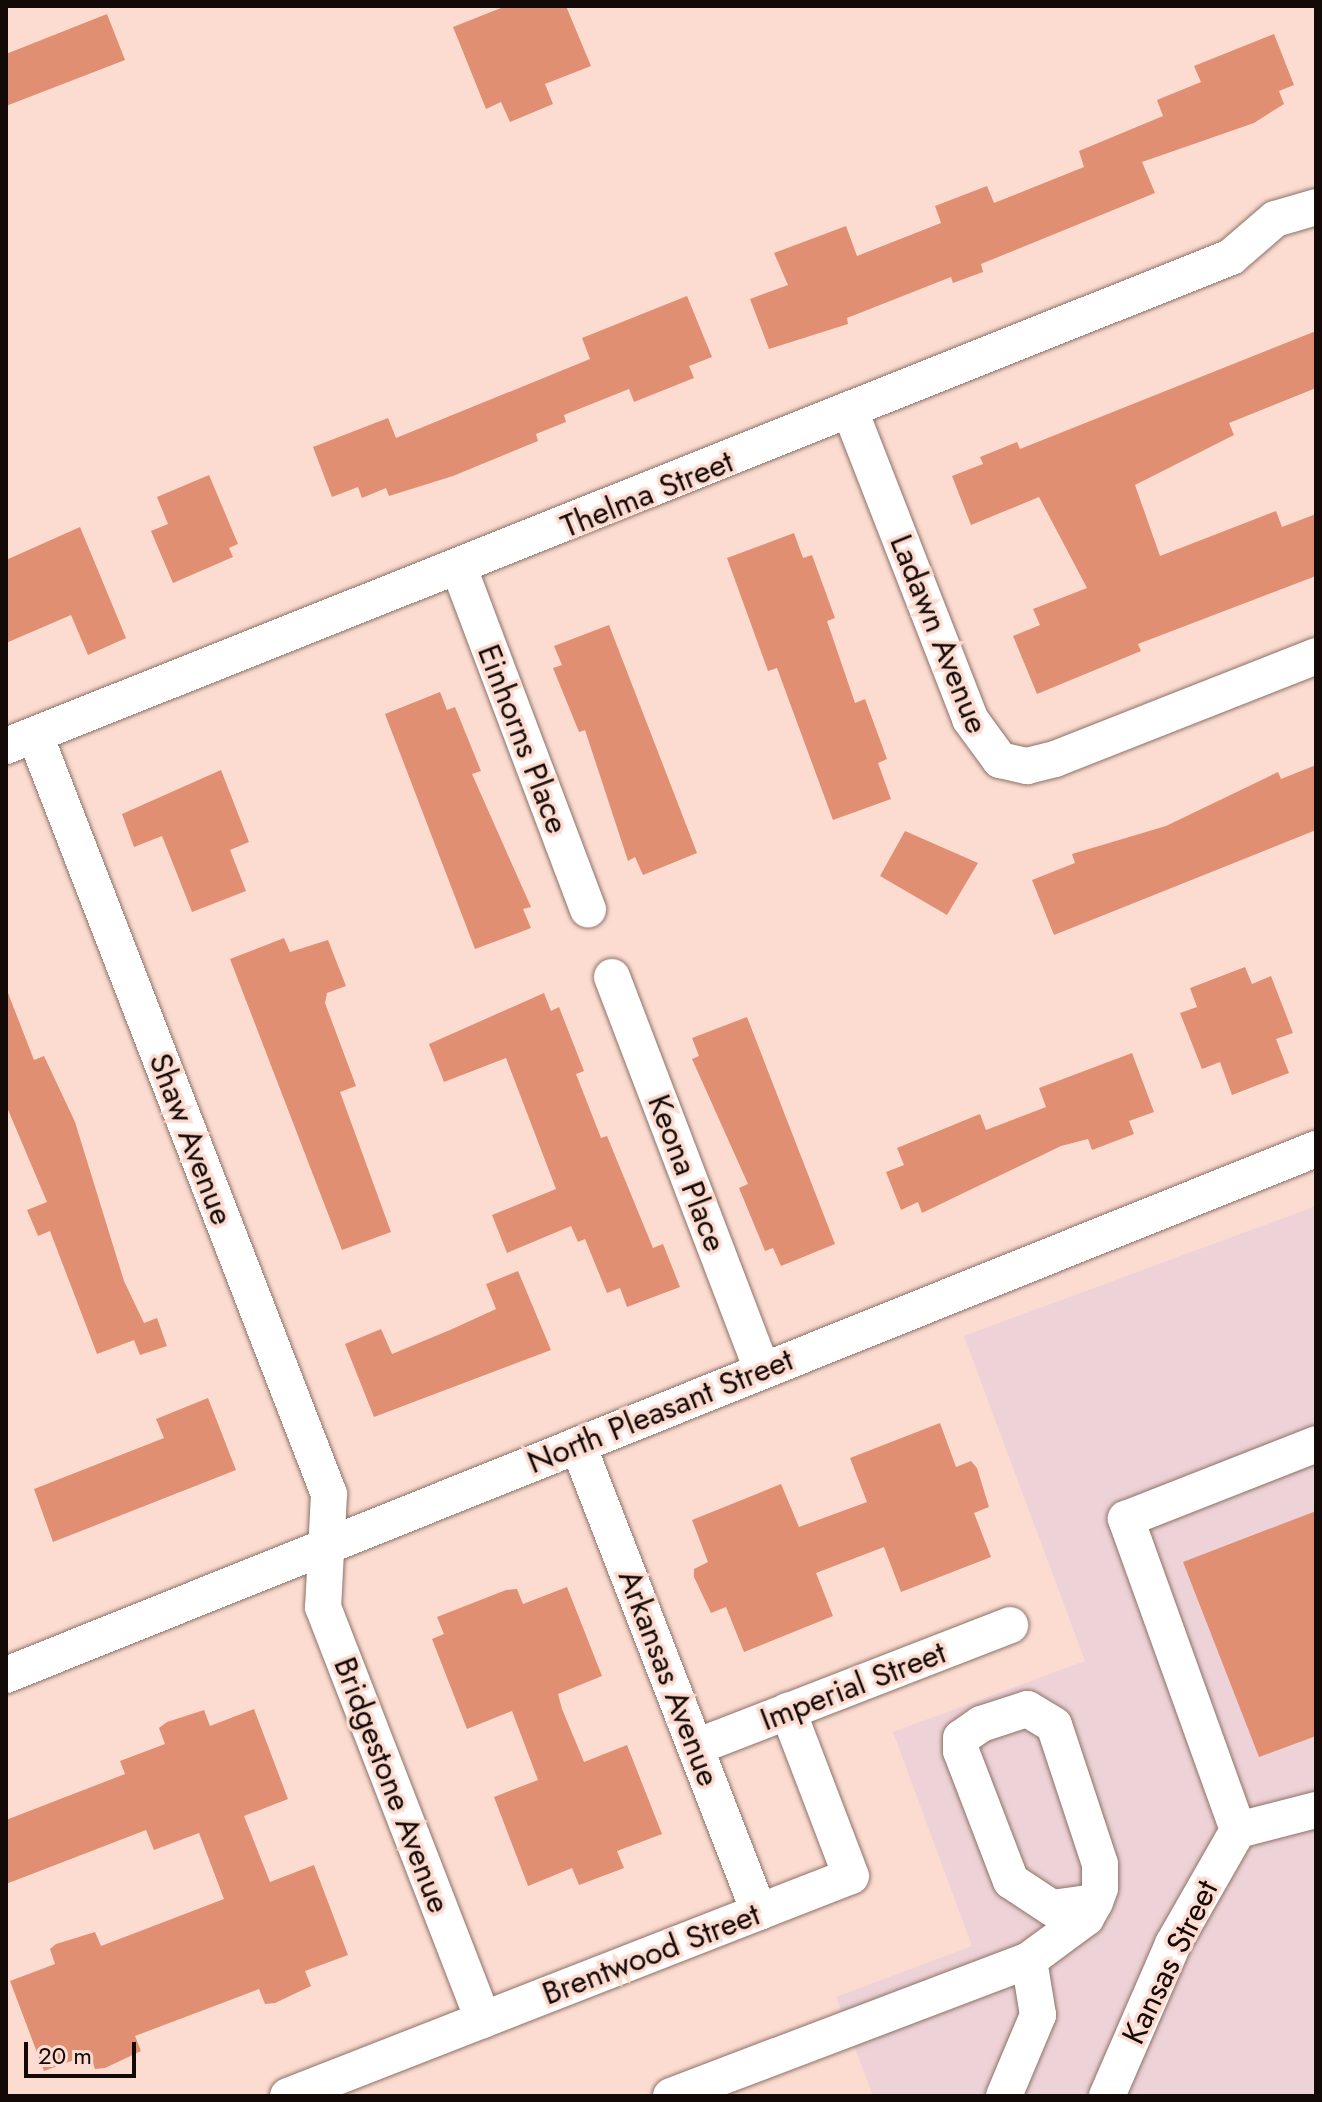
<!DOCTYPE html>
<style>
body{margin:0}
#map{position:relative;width:1322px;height:2102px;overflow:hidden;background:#fcdcd1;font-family:Jost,sans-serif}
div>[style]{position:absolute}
.industrial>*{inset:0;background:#edd2d7}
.building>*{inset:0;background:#e18f72}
.roads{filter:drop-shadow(0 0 2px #8d7167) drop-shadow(0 0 2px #8d7167)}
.minor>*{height:36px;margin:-18px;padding:0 18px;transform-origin:18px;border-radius:18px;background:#fff}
span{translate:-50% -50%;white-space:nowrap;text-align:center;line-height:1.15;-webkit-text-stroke:7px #fcdcd1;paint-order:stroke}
.street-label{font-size:32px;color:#130906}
.frame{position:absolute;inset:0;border:8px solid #130906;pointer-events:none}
.scale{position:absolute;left:24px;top:2042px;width:112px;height:36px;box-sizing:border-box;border:4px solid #130906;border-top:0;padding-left:10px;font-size:24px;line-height:28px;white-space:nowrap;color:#130906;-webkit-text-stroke:6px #fcdcd1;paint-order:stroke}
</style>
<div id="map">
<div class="industrial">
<div style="clip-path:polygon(1316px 1206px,1316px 2096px,873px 2096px,836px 1997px,972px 1946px,893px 1732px,1085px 1661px,964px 1336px)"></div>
</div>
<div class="building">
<div style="clip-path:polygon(506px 6px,566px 6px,591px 66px,545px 84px,553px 104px,510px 122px,501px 102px,486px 109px,453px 27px)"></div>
<div style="clip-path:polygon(107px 14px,125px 60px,6px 106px,6px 54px)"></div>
<div style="clip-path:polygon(1274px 34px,1294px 85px,1279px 91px,1284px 104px,1254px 123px,1142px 162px,1155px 193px,981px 264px,983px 272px,953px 283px,951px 277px,847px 318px,848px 324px,769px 349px,750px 299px,788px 285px,774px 253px,846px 226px,857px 256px,941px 223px,935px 206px,987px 186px,994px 203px,1084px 167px,1079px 151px,1163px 116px,1157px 100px,1201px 82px,1194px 66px)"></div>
<div style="clip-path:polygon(687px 296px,712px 357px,689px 366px,694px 378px,634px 402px,629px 389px,564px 415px,566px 422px,536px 434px,538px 441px,453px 476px,389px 496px,386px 488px,362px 498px,358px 487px,332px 497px,313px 447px,388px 418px,396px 438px,590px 359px,582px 338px)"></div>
<div style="clip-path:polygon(1316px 331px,1316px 388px,1229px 423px,1234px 435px,1135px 485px,1160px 556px,1276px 511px,1282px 527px,1316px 514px,1316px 576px,1138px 644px,1141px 651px,1037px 694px,1013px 636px,1040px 625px,1033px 609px,1087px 588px,1039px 497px,971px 525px,952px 476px,983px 464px,980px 457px,1017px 442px,1020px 449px)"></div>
<div style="clip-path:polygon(209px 475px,238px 544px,229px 548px,233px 557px,173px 583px,151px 531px,168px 524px,157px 497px)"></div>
<div style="clip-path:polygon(80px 527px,126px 638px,88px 655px,71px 615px,6px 643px,6px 560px)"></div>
<div style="clip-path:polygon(794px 533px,803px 558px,812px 555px,835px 618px,827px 621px,855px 703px,865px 699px,887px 759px,878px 763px,891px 799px,833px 820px,777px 668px,768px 671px,727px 558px)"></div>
<div style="clip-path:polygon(609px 625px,697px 853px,643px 875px,635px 857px,628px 861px,585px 730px,579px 732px,553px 668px,562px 665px,554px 646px)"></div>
<div style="clip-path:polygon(440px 692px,447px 710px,455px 707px,481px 771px,472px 774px,531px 907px,523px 909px,531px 928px,475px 949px,385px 714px)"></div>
<div style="clip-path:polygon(1316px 765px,1316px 830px,1054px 935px,1032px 880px,1075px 863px,1072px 854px,1166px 826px,1278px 772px,1281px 779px)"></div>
<div style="clip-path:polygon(221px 770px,249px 842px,230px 850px,246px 891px,192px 912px,162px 836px,134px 847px,122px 814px)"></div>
<div style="clip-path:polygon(905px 831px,978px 863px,947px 915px,880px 876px)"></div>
<div style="clip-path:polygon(284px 938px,290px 952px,328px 940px,346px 986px,327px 993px,325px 1003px,356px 1086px,340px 1092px,391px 1232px,342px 1250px,230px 959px)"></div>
<div style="clip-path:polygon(1245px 967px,1252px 984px,1271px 976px,1293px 1033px,1276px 1039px,1289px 1073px,1232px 1095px,1220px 1062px,1202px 1069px,1180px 1013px,1197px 1007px,1190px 988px)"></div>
<div style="clip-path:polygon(8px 993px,34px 1060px,44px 1056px,75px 1122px,124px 1281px,144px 1323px,157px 1318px,167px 1346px,140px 1355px,134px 1340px,97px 1354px,50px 1231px,38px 1236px,27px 1210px,47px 1202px,6px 1105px)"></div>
<div style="clip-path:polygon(544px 993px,551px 1011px,559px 1007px,584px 1071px,576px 1074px,601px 1138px,607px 1136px,653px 1248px,663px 1244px,680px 1287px,627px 1307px,620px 1288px,607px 1293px,585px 1239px,578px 1242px,571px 1226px,507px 1253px,492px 1215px,556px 1189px,506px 1058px,444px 1082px,429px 1044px)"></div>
<div style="clip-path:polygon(747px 1017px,835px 1244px,781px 1266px,773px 1248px,765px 1251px,739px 1188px,748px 1184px,692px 1059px,699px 1056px,692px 1038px)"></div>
<div style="clip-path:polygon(1132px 1053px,1154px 1112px,1129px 1121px,1134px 1134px,1092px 1150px,1088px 1139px,1061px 1146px,922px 1213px,918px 1202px,901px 1210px,886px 1172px,904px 1165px,897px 1148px,980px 1114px,986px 1130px,1046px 1107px,1039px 1088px)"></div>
<div style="clip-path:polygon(518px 1271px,551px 1350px,374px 1417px,345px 1344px,381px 1329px,392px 1354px,450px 1330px,496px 1309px,486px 1284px)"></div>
<div style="clip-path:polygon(208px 1398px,236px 1470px,53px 1542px,34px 1489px,164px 1438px,156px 1419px)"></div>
<div style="clip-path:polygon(940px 1423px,956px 1467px,971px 1461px,977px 1468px,989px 1507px,974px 1513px,991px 1557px,901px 1592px,884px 1547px,816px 1573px,833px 1616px,744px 1652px,726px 1607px,711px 1613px,694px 1577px,694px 1569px,708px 1562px,692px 1520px,781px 1484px,799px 1527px,867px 1502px,850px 1458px)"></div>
<div style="clip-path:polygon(1316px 1511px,1316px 1736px,1259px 1757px,1183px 1562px)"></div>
<div style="clip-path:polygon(567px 1587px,602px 1676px,558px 1694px,562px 1709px,584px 1762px,627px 1745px,662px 1834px,617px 1851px,624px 1868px,579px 1885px,572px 1868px,528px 1886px,494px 1797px,538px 1780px,512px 1711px,467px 1729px,432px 1639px,444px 1634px,437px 1617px,506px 1590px,517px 1589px,523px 1604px)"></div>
<div style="clip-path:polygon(254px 1709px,288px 1799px,244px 1816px,270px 1882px,314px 1865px,348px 1955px,305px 1971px,311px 1986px,275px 2003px,265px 2004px,259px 1989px,135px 2036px,141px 2051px,105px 2068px,95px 2069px,90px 2054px,44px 2071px,10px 1981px,55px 1964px,50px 1949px,56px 1944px,95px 1932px,101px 1946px,224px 1899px,199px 1833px,154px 1850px,146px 1830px,6px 1884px,6px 1820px,125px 1774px,120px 1761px,165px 1744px,159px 1728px,167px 1722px,204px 1710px,210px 1726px)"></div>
</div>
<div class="roads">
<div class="minor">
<div style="left:851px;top:413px;width:328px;rotate:68.7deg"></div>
<div style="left:970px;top:719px;width:51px;rotate:53.8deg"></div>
<div style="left:1000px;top:760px;width:28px;rotate:13deg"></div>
<div style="left:1027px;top:766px;width:29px;rotate:-14deg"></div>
<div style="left:1055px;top:759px;width:281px;rotate:-21.5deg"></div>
<div style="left:459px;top:568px;width:365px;rotate:69.3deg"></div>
<div style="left:35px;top:735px;width:814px;rotate:68.83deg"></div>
<div style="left:329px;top:1494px;width:113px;rotate:93deg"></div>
<div style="left:323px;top:1607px;width:443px;rotate:68.8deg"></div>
<div style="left:6px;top:746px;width:1319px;rotate:-21.76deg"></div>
<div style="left:1231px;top:257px;width:58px;rotate:-40.8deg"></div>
<div style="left:1275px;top:219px;width:43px;rotate:-16.3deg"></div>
<div style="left:612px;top:977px;width:420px;rotate:69.1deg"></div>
<div style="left:578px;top:1445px;width:501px;rotate:68.81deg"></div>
<div style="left:6px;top:1675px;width:1412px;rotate:-21.88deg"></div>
<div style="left:696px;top:1747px;width:337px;rotate:-21.2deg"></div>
<div style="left:1238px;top:1830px;width:331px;rotate:-109.8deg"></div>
<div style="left:1126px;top:1519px;width:204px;rotate:-21.5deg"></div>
<div style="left:1238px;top:1830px;width:81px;rotate:-14.4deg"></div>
<div style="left:288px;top:2096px;width:604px;rotate:-21.34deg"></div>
<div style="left:851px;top:1876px;width:177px;rotate:-110.9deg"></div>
<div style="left:671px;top:2096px;width:383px;rotate:-20.8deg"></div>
<div style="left:1029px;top:1960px;width:71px;rotate:-36.4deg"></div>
<div style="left:1086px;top:1918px;width:18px;rotate:-61deg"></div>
<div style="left:1095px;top:1902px;width:15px;rotate:-70deg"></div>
<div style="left:1100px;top:1888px;width:24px;rotate:-90deg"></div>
<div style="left:1100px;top:1864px;width:146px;rotate:-108.3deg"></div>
<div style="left:1054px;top:1725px;width:31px;rotate:-149deg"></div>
<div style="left:1027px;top:1709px;width:48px;rotate:161.9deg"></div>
<div style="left:981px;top:1724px;width:24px;rotate:145deg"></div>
<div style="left:961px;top:1738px;width:13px;rotate:90deg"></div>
<div style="left:961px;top:1751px;width:139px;rotate:69deg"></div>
<div style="left:1011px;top:1881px;width:49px;rotate:33.4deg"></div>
<div style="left:1052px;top:1908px;width:43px;rotate:-7.9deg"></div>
<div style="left:1004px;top:2096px;width:88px;rotate:-67.2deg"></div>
<div style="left:1038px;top:2015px;width:56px;rotate:-99.3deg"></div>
<div style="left:1107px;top:2096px;width:166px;rotate:-66.5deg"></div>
<div style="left:1173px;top:1944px;width:131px;rotate:-60.3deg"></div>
</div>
</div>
<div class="street-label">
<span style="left:647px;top:494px;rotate:-22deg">Thelma Street</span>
<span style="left:939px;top:634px;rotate:68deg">Ladawn Avenue</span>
<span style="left:523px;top:739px;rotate:69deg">Einhorns Place</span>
<span style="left:191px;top:1139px;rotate:69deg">Shaw Avenue</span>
<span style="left:687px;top:1173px;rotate:69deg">Keona Place</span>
<span style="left:660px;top:1411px;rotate:-22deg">North Pleasant Street</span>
<span style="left:669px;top:1678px;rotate:69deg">Arkansas Avenue</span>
<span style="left:853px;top:1686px;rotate:-21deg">Imperial Street</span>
<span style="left:392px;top:1785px;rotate:69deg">Bridgestone Avenue</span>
<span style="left:651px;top:1954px;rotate:-21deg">Brentwood Street</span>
<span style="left:1170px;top:1962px;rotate:-64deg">Kansas Street</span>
</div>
<div class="frame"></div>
<div class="scale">20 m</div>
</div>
